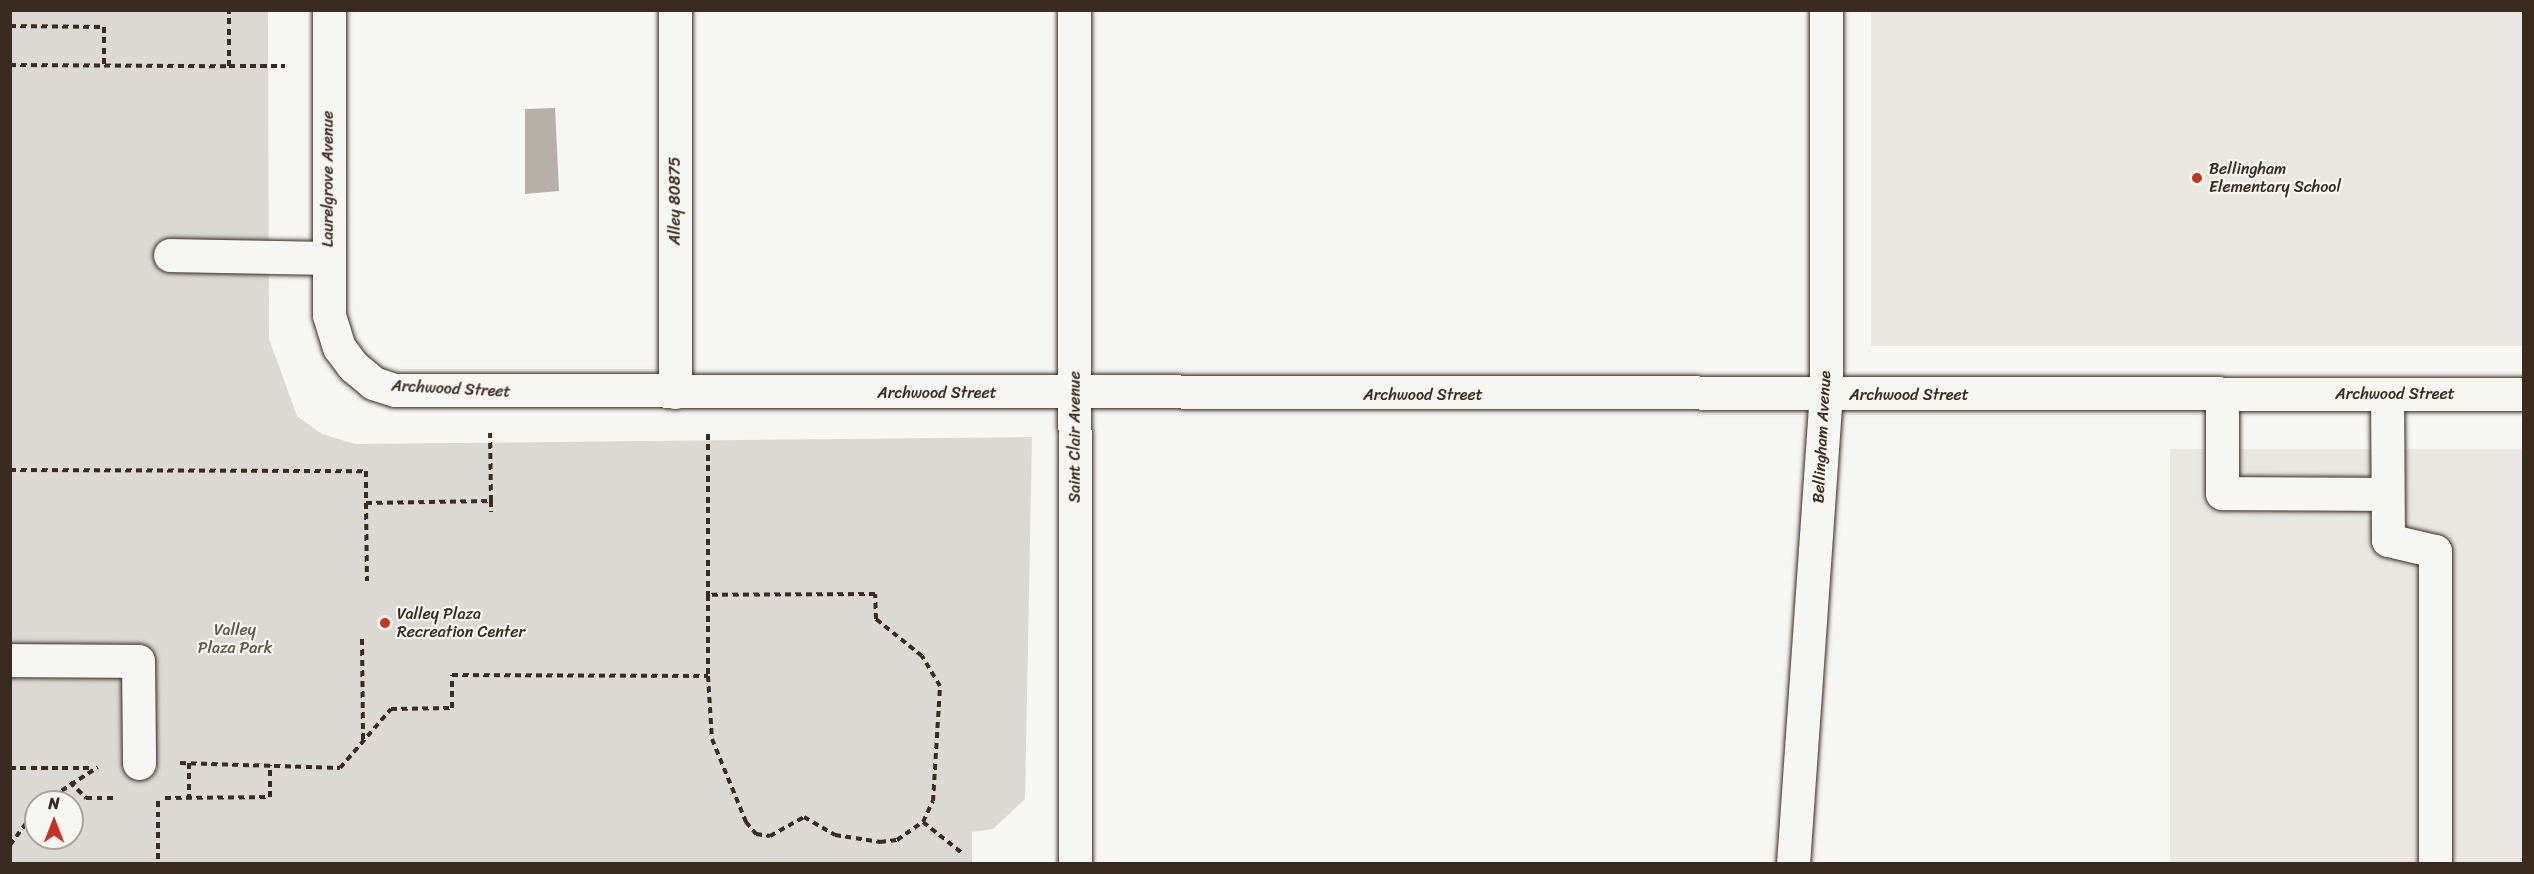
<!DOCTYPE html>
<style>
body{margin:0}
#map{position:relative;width:2534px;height:874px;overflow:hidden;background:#f6f6f2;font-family:Sriracha,sans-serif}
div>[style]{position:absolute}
.built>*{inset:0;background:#e8e7e2;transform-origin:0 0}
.green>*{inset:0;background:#dad9d3}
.water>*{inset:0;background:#b6b0a9}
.path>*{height:4px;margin-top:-2px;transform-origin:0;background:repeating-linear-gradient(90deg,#3b2a1e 0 6px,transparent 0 10.5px)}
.roads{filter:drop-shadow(0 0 2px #3b2a1e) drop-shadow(0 0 2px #3b2a1e)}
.minor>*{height:33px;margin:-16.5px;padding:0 16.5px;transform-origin:16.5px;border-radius:16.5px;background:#f6f6f2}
.dots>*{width:16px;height:16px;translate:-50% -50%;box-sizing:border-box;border:3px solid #f6f6f2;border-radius:50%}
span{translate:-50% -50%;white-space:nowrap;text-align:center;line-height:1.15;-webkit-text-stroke:4.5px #f6f6f2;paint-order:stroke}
.poi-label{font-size:16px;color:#3b2a1e}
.left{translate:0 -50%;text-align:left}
.street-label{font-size:16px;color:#3b2a1e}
.park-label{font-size:16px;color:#63564b}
.frame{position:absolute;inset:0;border:12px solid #3b2a1e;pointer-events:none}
.north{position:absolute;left:24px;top:790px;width:60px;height:60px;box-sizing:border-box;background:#f6f6f2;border:2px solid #aba49d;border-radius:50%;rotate:0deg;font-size:16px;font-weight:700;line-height:24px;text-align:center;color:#3b2a1e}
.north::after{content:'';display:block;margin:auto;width:21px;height:27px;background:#c8321e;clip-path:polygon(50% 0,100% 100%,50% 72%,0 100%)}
</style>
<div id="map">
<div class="built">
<div style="left:1871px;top:11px;width:652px;height:335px"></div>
<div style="left:2523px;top:449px;width:414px;height:353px;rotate:90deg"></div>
</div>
<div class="green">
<div style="clip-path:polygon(evenodd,10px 11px,268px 11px,269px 339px,297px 416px,322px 434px,355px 444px,1032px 437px,1025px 799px,993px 829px,972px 832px,972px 863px,11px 863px,10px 11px,36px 802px,72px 802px,72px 838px,36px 838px,36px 802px)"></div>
</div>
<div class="water">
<div style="clip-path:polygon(555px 108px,559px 191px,525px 194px,525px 109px)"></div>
</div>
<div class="path">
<div style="left:10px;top:26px;width:94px;rotate:0.6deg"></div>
<div style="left:104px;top:27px;width:38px;rotate:90deg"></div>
<div style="left:10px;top:65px;width:219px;rotate:0.3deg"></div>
<div style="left:229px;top:66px;width:56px;rotate:-90deg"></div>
<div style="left:229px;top:66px;width:56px"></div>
<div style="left:708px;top:434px;width:161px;rotate:90deg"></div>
<div style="left:10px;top:470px;width:356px;rotate:0.2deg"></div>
<div style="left:366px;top:471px;width:32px;rotate:90deg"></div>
<div style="left:366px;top:503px;width:125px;rotate:-0.9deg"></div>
<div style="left:491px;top:501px;width:68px;rotate:-90.8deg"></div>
<div style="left:491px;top:501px;width:11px;rotate:90deg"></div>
<div style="left:366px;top:503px;width:78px;rotate:89.3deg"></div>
<div style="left:362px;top:639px;width:103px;rotate:89.4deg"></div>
<div style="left:180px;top:763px;width:160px;rotate:1.8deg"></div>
<div style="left:340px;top:768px;width:78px;rotate:-49.2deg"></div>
<div style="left:391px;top:709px;width:61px;rotate:-0.9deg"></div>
<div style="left:452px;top:708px;width:33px;rotate:-90deg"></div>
<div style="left:452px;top:675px;width:256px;rotate:0.2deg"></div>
<div style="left:708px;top:676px;width:63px;rotate:86.4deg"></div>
<div style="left:712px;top:739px;width:90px;rotate:67.7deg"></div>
<div style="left:746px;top:822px;width:16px;rotate:50deg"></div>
<div style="left:756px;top:834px;width:14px;rotate:8deg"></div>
<div style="left:770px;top:836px;width:39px;rotate:-29deg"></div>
<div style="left:804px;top:817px;width:36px;rotate:30deg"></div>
<div style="left:835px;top:835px;width:46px;rotate:8.8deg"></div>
<div style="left:880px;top:842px;width:17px;rotate:-7deg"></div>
<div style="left:897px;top:840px;width:32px;rotate:-35deg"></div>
<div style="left:923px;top:822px;width:23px;rotate:-65deg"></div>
<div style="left:933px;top:801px;width:115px;rotate:-86.5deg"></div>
<div style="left:940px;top:686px;width:35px;rotate:-121deg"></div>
<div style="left:922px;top:656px;width:59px;rotate:-141.2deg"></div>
<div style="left:876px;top:619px;width:25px;rotate:-92deg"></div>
<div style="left:875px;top:594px;width:167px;rotate:179.7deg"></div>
<div style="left:708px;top:595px;width:81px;rotate:90deg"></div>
<div style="left:189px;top:763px;width:35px;rotate:90deg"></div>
<div style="left:10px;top:768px;width:81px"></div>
<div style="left:70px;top:782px;width:23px;rotate:45deg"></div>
<div style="left:86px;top:798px;width:27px"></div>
<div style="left:165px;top:798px;width:105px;rotate:-0.5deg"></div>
<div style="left:270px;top:797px;width:32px;rotate:-90deg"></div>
<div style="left:158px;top:801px;width:63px;rotate:90deg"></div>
<div style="left:44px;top:802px;width:64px;rotate:-32.9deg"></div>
<div style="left:923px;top:822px;width:50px;rotate:38.5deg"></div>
<div style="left:10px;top:845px;width:44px;rotate:-53.4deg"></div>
</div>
<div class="roads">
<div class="minor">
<div style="left:329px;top:10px;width:305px;rotate:90deg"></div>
<div style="left:329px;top:315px;width:34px;rotate:73deg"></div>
<div style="left:339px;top:347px;width:24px;rotate:54deg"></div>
<div style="left:353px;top:366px;width:26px;rotate:40deg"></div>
<div style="left:373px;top:383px;width:23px;rotate:18deg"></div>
<div style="left:395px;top:390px;width:2129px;rotate:0.11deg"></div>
<div style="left:675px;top:10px;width:382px;rotate:90deg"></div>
<div style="left:1074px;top:10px;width:854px;rotate:89.93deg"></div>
<div style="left:170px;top:255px;width:157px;rotate:1.1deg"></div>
<div style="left:2222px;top:394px;width:99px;rotate:90deg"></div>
<div style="left:2222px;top:493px;width:165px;rotate:0.3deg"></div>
<div style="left:2387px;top:394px;width:146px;rotate:89.6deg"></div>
<div style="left:2388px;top:540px;width:48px;rotate:13.2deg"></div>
<div style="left:2435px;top:551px;width:313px;rotate:90deg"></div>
<div style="left:10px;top:660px;width:128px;rotate:0.4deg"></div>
<div style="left:138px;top:661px;width:102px;rotate:89.4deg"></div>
<div style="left:1793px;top:864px;width:469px;rotate:-86deg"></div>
<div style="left:1826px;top:396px;width:386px;rotate:-90deg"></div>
</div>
</div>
<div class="dots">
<div style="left:2197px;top:178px;background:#c8321e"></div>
<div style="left:385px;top:623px;background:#c8321e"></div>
</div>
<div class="poi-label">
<span class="left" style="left:2209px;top:178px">Bellingham<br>Elementary School</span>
<span class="left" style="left:397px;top:623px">Valley Plaza<br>Recreation Center</span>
</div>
<div class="street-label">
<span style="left:328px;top:179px;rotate:-90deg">Laurelgrove Avenue</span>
<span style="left:675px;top:201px;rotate:-90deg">Alley 80875</span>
<span style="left:451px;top:389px;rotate:3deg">Archwood Street</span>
<span style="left:937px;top:393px">Archwood Street</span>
<span style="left:2395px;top:394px">Archwood Street</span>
<span style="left:1423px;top:395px">Archwood Street</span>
<span style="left:1909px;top:395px">Archwood Street</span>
<span style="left:1075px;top:437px;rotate:-90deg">Saint Clair Avenue</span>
<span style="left:1822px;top:437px;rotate:-87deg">Bellingham Avenue</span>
</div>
<div class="park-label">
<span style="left:235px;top:639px">Valley<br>Plaza Park</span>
</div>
<div class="frame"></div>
<div class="north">N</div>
</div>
